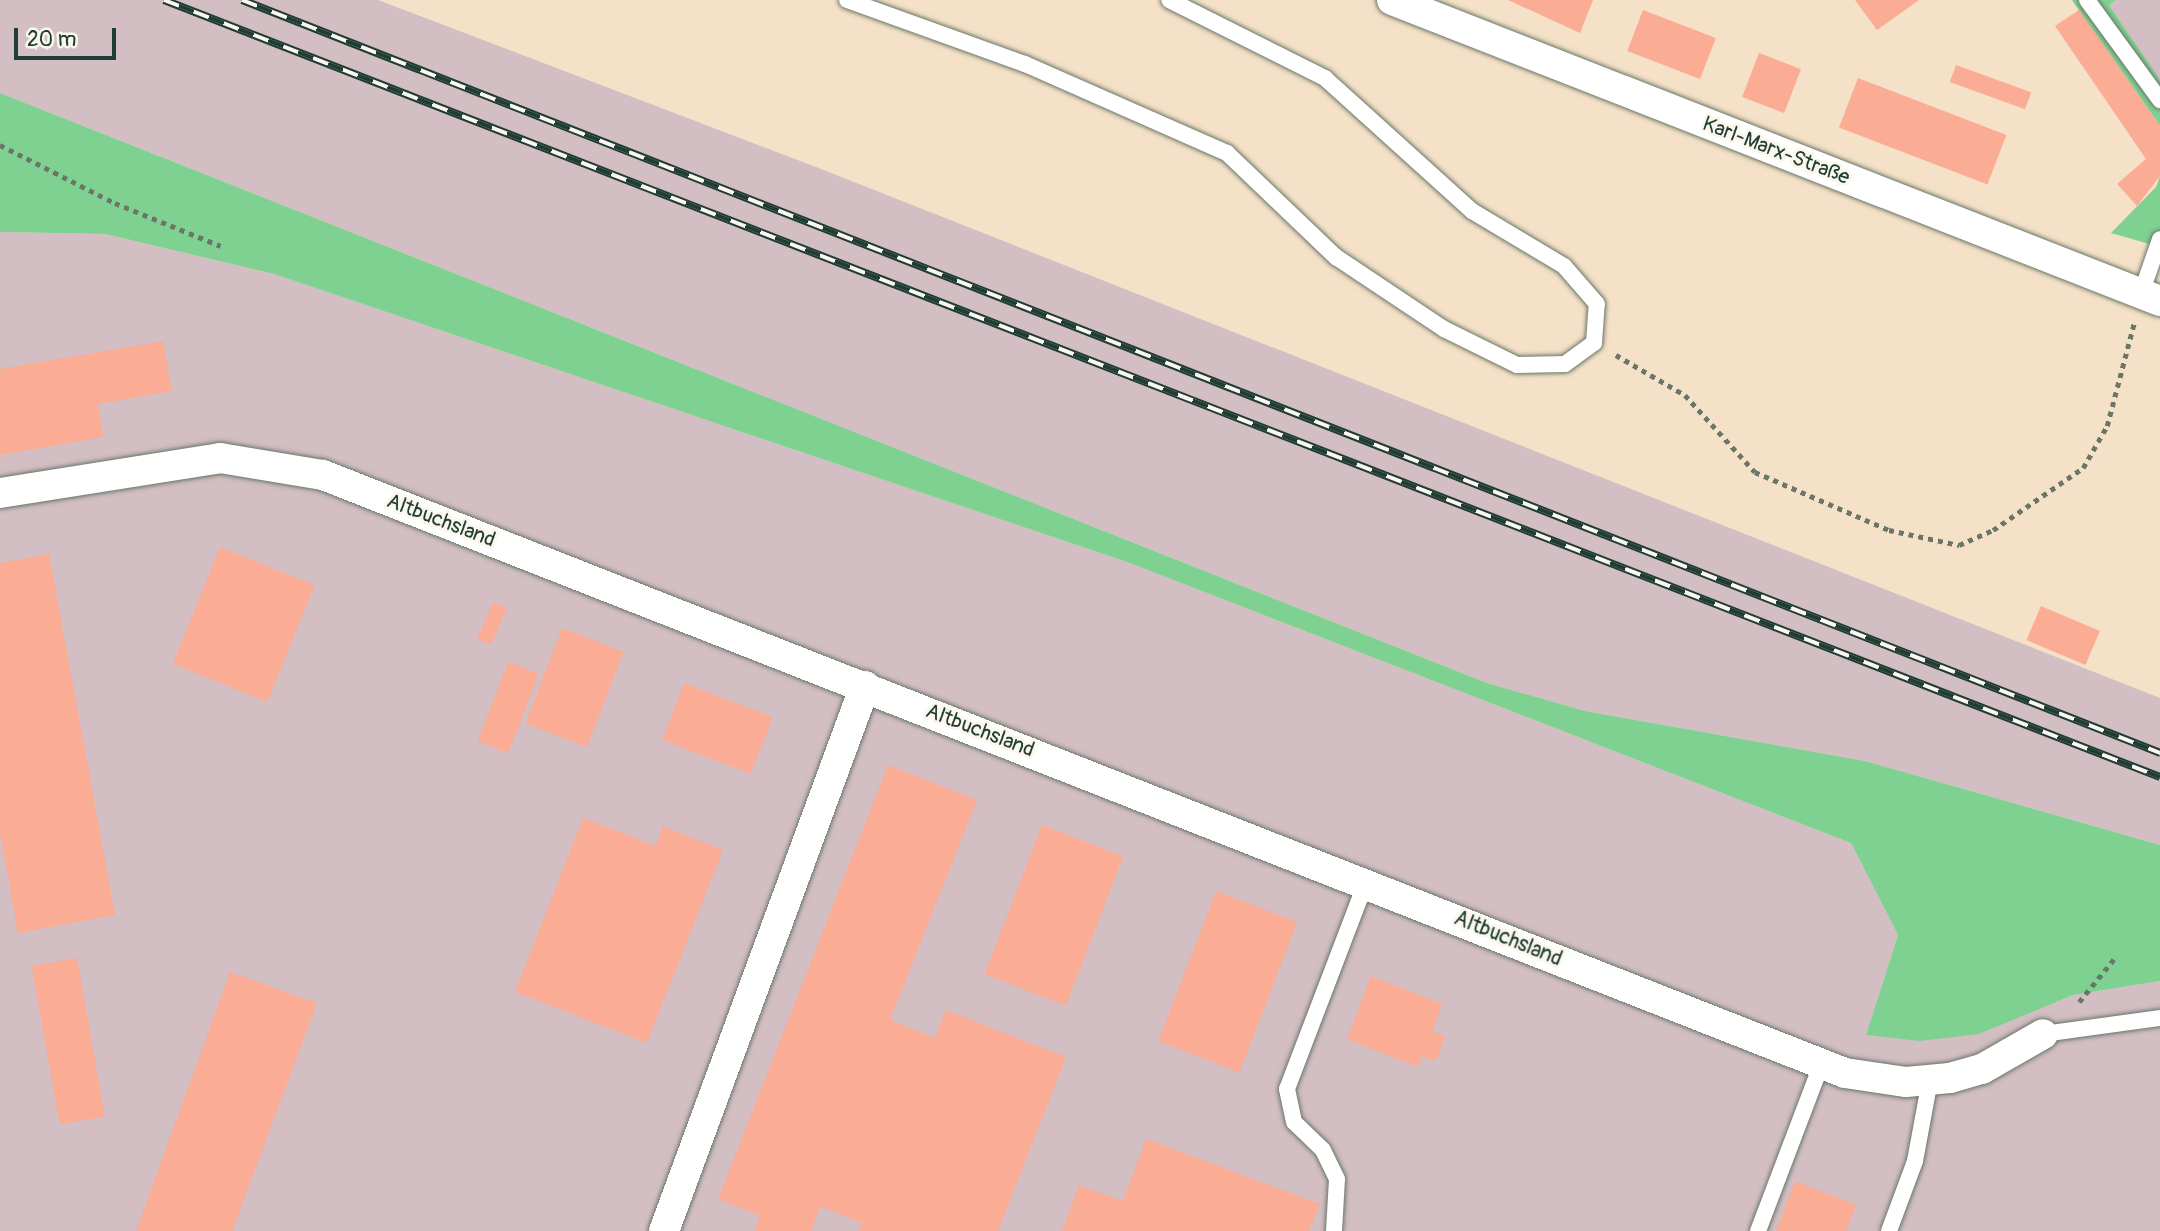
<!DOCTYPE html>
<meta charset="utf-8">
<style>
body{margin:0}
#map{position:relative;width:2160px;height:1231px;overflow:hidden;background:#f4e1c7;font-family:Pangolin,sans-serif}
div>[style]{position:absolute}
.industrial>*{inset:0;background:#d2bec3}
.green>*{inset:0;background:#7fd192}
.building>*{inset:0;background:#fbac94;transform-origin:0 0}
.path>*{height:4.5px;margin-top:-2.25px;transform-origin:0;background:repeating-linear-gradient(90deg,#6a7667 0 5px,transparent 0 10px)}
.roads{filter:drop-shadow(0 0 2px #6a7667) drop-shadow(0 0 2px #6a7667)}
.service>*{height:16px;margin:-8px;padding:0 8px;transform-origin:8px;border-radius:8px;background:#fff}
.minor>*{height:30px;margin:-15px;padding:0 15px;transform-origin:15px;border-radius:15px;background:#fff}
.rail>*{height:8px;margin-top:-4px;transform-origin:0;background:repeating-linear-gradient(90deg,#fbf7ec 0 16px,#1f3d34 0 32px);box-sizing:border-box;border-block:2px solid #1f3d34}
span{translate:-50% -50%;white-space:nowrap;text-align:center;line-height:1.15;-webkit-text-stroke:6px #fbf7ec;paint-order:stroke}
.street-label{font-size:21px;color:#1f3d34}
.scale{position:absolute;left:14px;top:28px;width:102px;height:32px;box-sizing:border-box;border:4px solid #1f3d34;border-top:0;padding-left:9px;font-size:21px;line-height:24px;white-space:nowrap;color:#1f3d34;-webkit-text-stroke:5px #fbf7ec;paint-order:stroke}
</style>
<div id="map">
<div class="industrial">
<div style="clip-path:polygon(0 0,378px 0,816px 167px,2160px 698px,2160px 845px,1865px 761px,1585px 711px,1487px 683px,0 93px)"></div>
<div style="clip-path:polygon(2116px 0,2160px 0,2160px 80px,2109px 5px)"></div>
<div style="clip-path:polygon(0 232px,105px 234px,274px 274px,1127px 562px,1851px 843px,1898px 935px,1866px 1035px,2030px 1012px,2073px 995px,2160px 981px,2160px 1231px,0 1231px)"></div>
</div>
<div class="green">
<div style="clip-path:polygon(2072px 0,2116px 0,2109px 5px,2160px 80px,2160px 126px)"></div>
<div style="clip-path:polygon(0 93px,1487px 683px,1585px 711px,1865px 761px,2160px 845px,2160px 981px,2073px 995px,1979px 1034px,1919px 1041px,1866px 1035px,1898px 935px,1851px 843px,1127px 562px,274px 274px,105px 234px,0 232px)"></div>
<div style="clip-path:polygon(2160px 176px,2160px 247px,2111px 233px,2156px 187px)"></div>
</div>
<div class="building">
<div style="clip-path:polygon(1508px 0,1593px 0,1580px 33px)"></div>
<div style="clip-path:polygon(1855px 0,1919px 0,1877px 30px)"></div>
<div style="left:1643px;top:10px;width:78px;height:44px;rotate:21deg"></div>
<div style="clip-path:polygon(2079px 10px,2160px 126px,2160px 176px,2137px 206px,2117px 184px,2146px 159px,2055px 26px)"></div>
<div style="left:1759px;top:53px;width:45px;height:47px;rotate:21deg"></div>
<div style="left:1956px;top:65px;width:80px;height:18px;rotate:20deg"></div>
<div style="left:1858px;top:78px;width:159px;height:53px;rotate:21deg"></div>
<div style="clip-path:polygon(163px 341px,172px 391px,98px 404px,103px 437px,0 455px,0 369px)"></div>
<div style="left:220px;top:547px;width:102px;height:126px;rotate:22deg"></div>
<div style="clip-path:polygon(49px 554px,115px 915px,18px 933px,0 833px,0 563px)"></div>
<div style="left:493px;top:602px;width:15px;height:40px;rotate:23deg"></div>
<div style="left:2041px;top:606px;width:64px;height:37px;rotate:23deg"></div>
<div style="left:562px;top:628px;width:66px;height:102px;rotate:21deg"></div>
<div style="left:508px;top:662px;width:33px;height:85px;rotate:21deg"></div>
<div style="left:684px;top:683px;width:95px;height:61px;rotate:21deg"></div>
<div style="clip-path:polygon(888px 765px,977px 800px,890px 1020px,935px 1038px,946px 1010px,1066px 1057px,998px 1231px,859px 1231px,862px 1223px,820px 1206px,811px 1231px,755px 1231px,760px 1216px,718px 1199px)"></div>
<div style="clip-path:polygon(583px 818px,656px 846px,663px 826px,723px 850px,647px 1043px,515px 992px)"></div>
<div style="left:1042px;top:825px;width:87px;height:160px;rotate:21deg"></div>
<div style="left:1216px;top:891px;width:87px;height:161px;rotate:21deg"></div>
<div style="left:77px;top:958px;width:161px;height:46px;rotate:80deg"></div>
<div style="clip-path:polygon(230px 972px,317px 1003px,232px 1231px,136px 1231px)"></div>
<div style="clip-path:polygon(1371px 976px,1442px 1004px,1432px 1031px,1445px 1036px,1436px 1061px,1422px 1056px,1418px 1067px,1347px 1039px)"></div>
<div style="clip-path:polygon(1146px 1139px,1320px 1204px,1309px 1231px,1062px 1231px,1079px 1185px,1123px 1201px)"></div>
<div style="clip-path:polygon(1795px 1181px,1856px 1205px,1846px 1231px,1776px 1231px)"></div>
</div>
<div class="path">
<div style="left:0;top:145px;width:129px;rotate:26.8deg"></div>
<div style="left:115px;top:203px;width:114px;rotate:22.1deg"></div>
<div style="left:1616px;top:355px;width:80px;rotate:30.1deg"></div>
<div style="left:1685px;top:395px;width:104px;rotate:47.7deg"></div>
<div style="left:1755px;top:472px;width:146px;rotate:23.4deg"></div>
<div style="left:1889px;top:530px;width:72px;rotate:12.1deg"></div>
<div style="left:1959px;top:545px;width:37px;rotate:-24deg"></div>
<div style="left:1993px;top:530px;width:109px;rotate:-34.6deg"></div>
<div style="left:2083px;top:468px;width:48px;rotate:-60.3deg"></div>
<div style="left:2107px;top:426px;width:106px;rotate:-75.3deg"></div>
<div style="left:2079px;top:1002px;width:55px;rotate:-50.9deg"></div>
</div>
<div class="roads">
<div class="service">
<div style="left:847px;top:0;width:189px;rotate:19.8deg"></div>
<div style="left:1025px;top:64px;width:221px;rotate:23.8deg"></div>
<div style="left:1227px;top:153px;width:151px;rotate:43.7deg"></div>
<div style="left:1336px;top:257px;width:130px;rotate:33.7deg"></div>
<div style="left:1444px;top:329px;width:81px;rotate:26.3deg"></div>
<div style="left:1517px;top:365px;width:48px;rotate:-1.2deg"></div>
<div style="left:1565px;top:364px;width:36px;rotate:-36deg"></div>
<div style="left:1594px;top:343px;width:39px;rotate:-86deg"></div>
<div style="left:1597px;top:304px;width:50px;rotate:-131deg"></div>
<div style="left:1564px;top:266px;width:107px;rotate:-149.1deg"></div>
<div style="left:1472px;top:211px;width:198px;rotate:-137.9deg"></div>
<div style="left:1325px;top:78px;width:174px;rotate:-153.4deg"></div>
<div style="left:2087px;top:0;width:124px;rotate:53.9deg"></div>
<div style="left:2141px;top:294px;width:58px;rotate:-70.9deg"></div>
<div style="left:2043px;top:1034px;width:118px;rotate:-7.8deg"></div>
<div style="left:1334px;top:1231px;width:52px;rotate:-86.7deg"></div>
<div style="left:1337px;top:1179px;width:32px;rotate:-116deg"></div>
<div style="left:1323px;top:1150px;width:40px;rotate:-136deg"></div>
<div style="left:1294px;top:1122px;width:34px;rotate:-102deg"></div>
<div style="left:1287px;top:1089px;width:222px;rotate:-69.1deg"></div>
<div style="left:1758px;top:1231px;width:178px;rotate:-69.2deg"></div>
<div style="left:1889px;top:1231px;width:75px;rotate:-69.6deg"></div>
<div style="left:1915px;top:1161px;width:82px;rotate:-79.5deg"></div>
</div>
<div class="minor">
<div style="left:1392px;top:0;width:825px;rotate:21.4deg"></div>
<div style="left:0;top:493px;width:223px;rotate:-9deg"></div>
<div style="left:220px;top:458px;width:104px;rotate:9.4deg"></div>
<div style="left:323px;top:475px;width:1635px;rotate:21.45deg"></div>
<div style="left:1845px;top:1073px;width:62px;rotate:8.4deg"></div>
<div style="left:1906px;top:1082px;width:44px;rotate:-5.2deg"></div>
<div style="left:1950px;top:1078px;width:33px;rotate:-16deg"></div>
<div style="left:1982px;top:1069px;width:70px;rotate:-29.8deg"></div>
<div style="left:664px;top:1231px;width:581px;rotate:-69.76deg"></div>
</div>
</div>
<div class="rail">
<div style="left:164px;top:0;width:2142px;rotate:21.27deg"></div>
<div style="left:242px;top:0;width:2061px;rotate:21.43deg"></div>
</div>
<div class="street-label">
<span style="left:1776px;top:151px;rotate:21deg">Karl-Marx-Straße</span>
<span style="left:441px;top:521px;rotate:21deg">Altbuchsland</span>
<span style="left:980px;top:731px;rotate:21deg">Altbuchsland</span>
<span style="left:1508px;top:939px;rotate:22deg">Altbuchsland</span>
</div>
<div class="scale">20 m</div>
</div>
